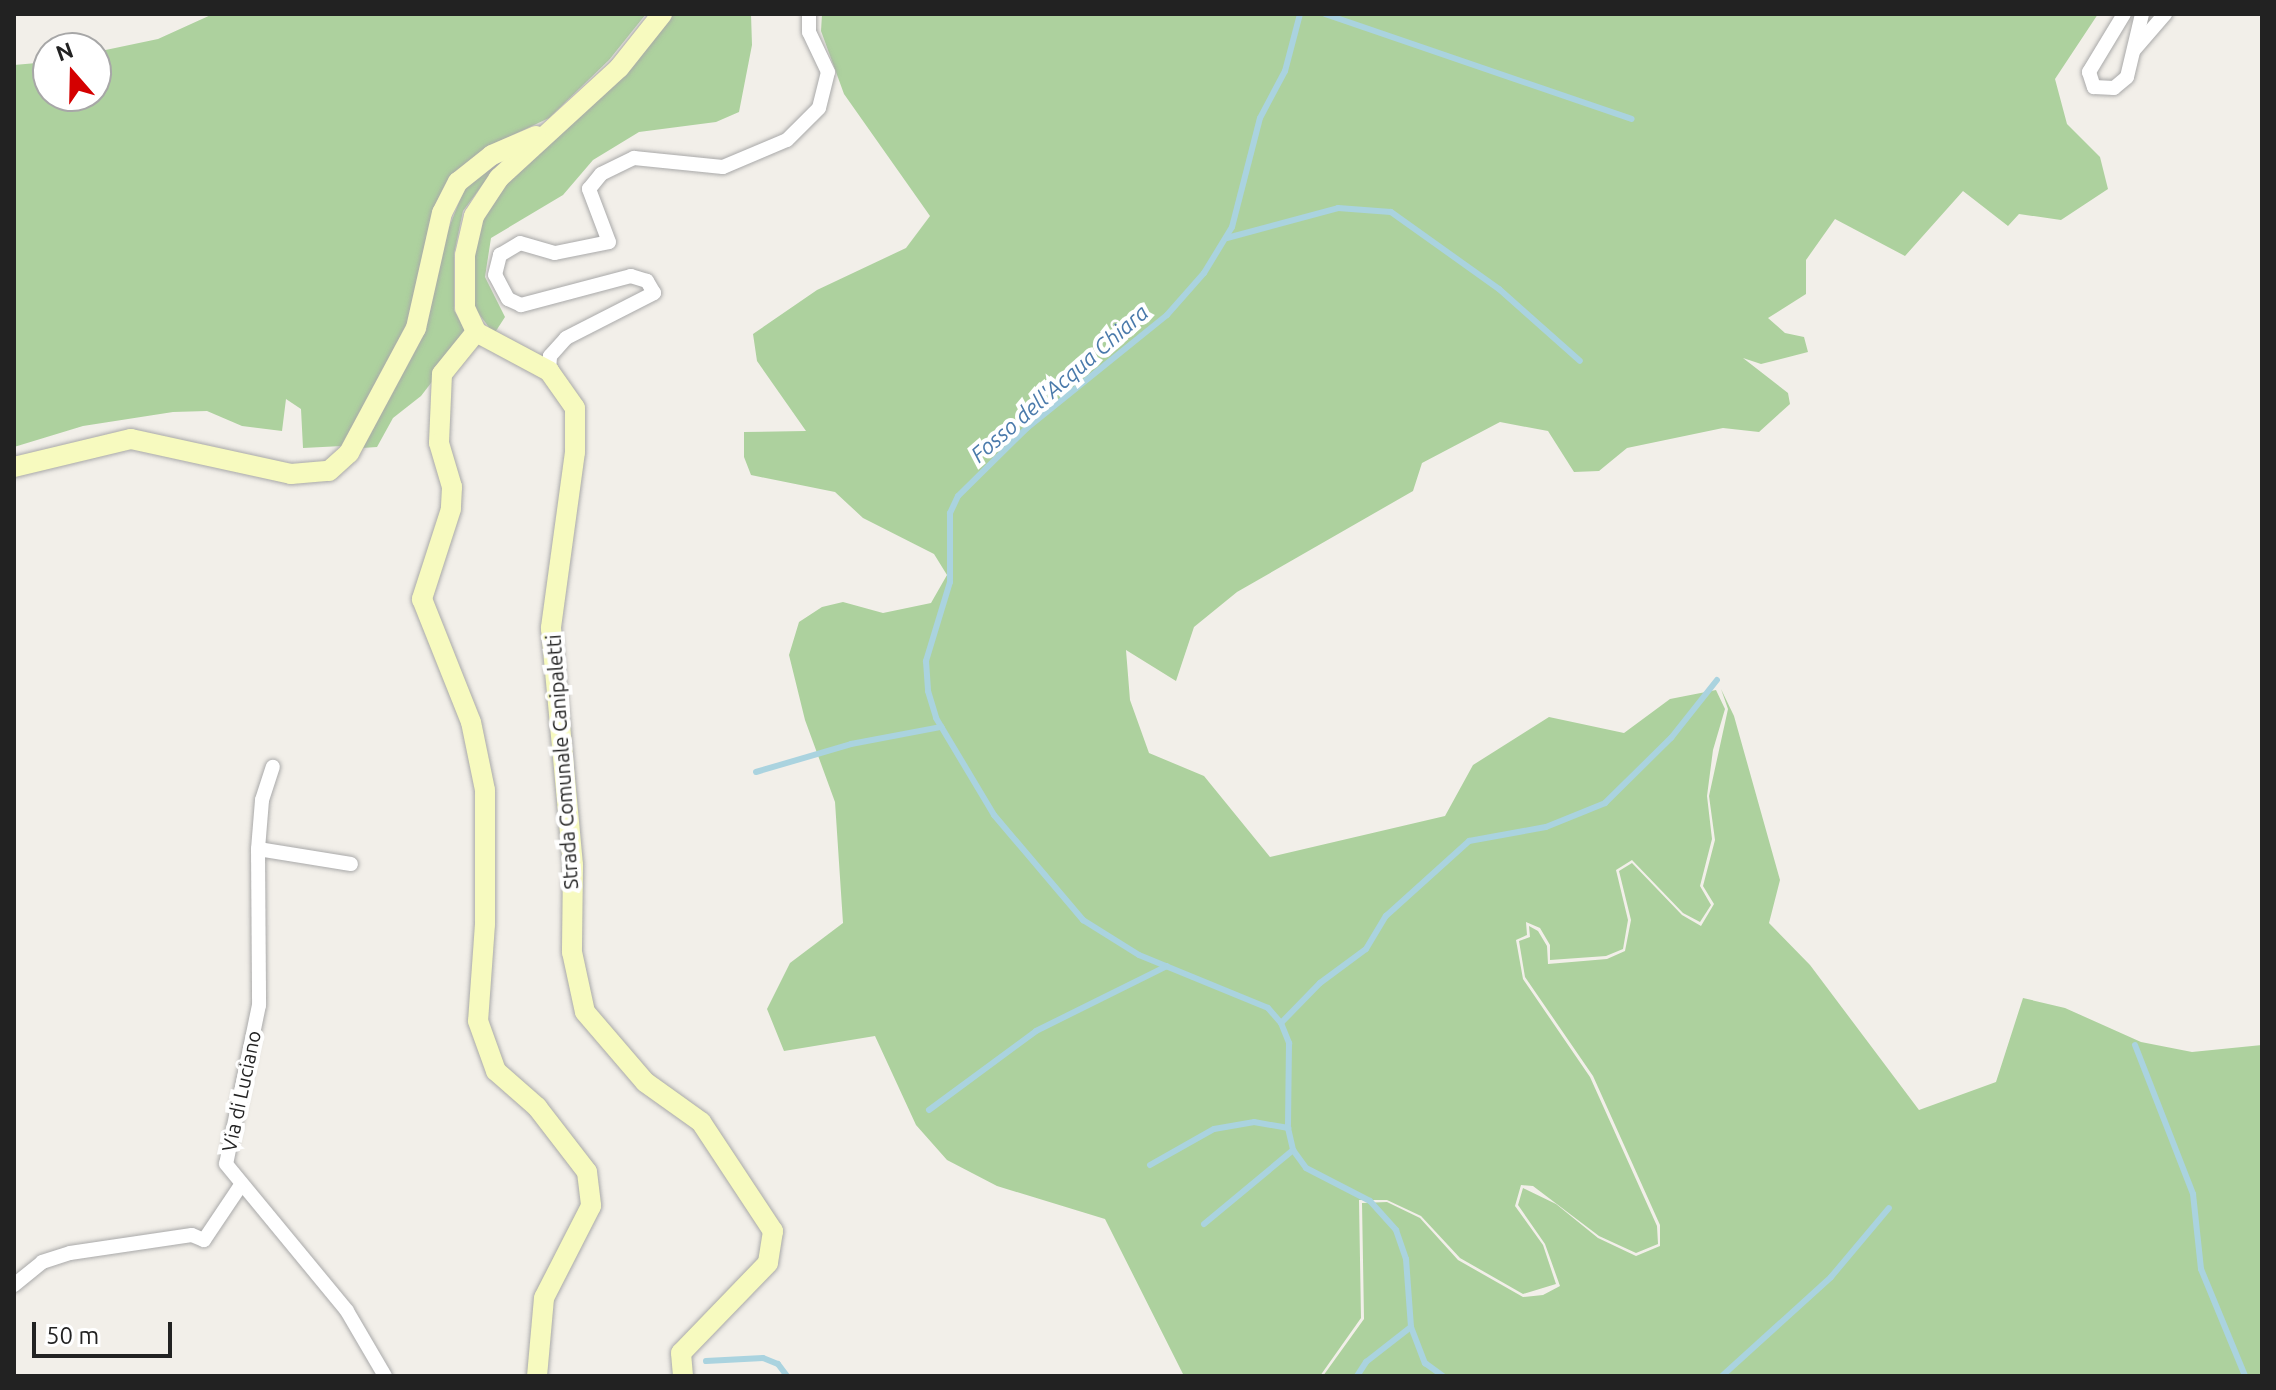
<!DOCTYPE html>
<style>
body{margin:0}
#map{position:relative;width:2276px;height:1390px;overflow:hidden;background:#f2efe9;font-family:Ubuntu,sans-serif}
div>[style]{position:absolute}
.forest>*{inset:0;background:#add19e}
.stream>*{height:6px;margin:-3px;padding:0 3px;transform-origin:3px;border-radius:3px;background:#aad3df}
.roads{filter:drop-shadow(0 0 2px #a9a9a9) drop-shadow(0 0 2px #a9a9a9)}
.street>*{height:14px;margin:-7px;padding:0 7px;transform-origin:7px;border-radius:7px;background:#fff}
.secondary>*{height:20px;margin:-10px;padding:0 10px;transform-origin:10px;border-radius:10px;background:#f7fabf}
span{translate:-50% -50%;white-space:nowrap;text-align:center;line-height:1.15;-webkit-text-stroke:8px #fff;paint-order:stroke}
.street-label{font-size:20px;color:#222}
.water-label{font-size:22px;color:#4a7aab;font-style:italic}
.frame{position:absolute;inset:0;border:16px solid #222;pointer-events:none}
.north{position:absolute;left:32px;top:32px;width:80px;height:80px;box-sizing:border-box;background:#fff;border:2px solid #a7a7a7;border-radius:50%;rotate:340deg;font-size:22px;font-weight:700;line-height:32px;text-align:center;color:#222}
.north::after{content:'';display:block;margin:auto;width:28px;height:36px;background:#d40000;clip-path:polygon(50% 0,100% 100%,50% 72%,0 100%)}
.scale{position:absolute;left:32px;top:1322px;width:140px;height:36px;box-sizing:border-box;border:4px solid #222;border-top:0;padding-left:10px;font-size:24px;line-height:28px;white-space:nowrap;color:#222;-webkit-text-stroke:6px #fff;paint-order:stroke}
</style>
<div id="map">
<div class="forest">
<div style="clip-path:polygon(213px 14px,646px 14px,609px 60px,549px 118px,487px 147px,451px 175px,433px 209px,407px 325px,342px 446px,303px 448px,301px 409px,286px 399px,282px 431px,242px 426px,207px 411px,173px 412px,83px 426px,14px 447px,14px 65px,48px 62px,48px 96px,96px 96px,96px 52px,158px 39px)"></div>
<div style="clip-path:polygon(672px 14px,751px 14px,752px 45px,739px 112px,716px 122px,639px 132px,593px 160px,563px 195px,491px 238px,485px 277px,505px 317px,494px 334px,473px 306px,472px 256px,480px 219px,504px 183px,625px 74px)"></div>
<div style="clip-path:polygon(822px 14px,2098px 14px,2055px 79px,2067px 124px,2100px 157px,2108px 189px,2061px 220px,2019px 214px,2008px 226px,1963px 191px,1905px 256px,1835px 219px,1806px 260px,1806px 294px,1768px 318px,1785px 333px,1804px 337px,1808px 352px,1761px 364px,1743px 358px,1788px 393px,1790px 404px,1759px 432px,1723px 428px,1627px 448px,1599px 471px,1574px 472px,1548px 431px,1500px 422px,1422px 463px,1413px 491px,1237px 592px,1194px 627px,1176px 681px,1126px 650px,1130px 700px,1149px 753px,1204px 776px,1270px 857px,1445px 816px,1473px 765px,1549px 717px,1624px 733px,1670px 699px,1716px 690px,1725px 709px,1713px 750px,1707px 796px,1712px 839px,1700px 886px,1711px 905px,1700px 922px,1683px 913px,1632px 860px,1616px 870px,1628px 920px,1623px 949px,1606px 956px,1550px 960px,1550px 945px,1540px 928px,1526px 922px,1527px 935px,1516px 940px,1523px 979px,1590px 1077px,1657px 1226px,1658px 1244px,1636px 1253px,1599px 1236px,1533px 1186px,1521px 1185px,1515px 1206px,1543px 1245px,1556px 1284px,1523px 1294px,1460px 1258px,1421px 1216px,1387px 1200px,1359px 1200px,1361px 1318px,1320px 1376px,1184px 1376px,1105px 1219px,997px 1186px,947px 1160px,916px 1125px,875px 1036px,784px 1051px,767px 1009px,790px 963px,843px 923px,835px 802px,805px 720px,789px 655px,799px 622px,822px 607px,843px 602px,883px 613px,931px 603px,947px 575px,934px 554px,863px 518px,835px 492px,751px 475px,744px 457px,744px 432px,806px 431px,757px 361px,753px 334px,817px 290px,906px 248px,930px 216px,844px 94px,821px 31px)"></div>
<div style="clip-path:polygon(525px 147px,492px 172px,463px 211px,454px 254px,454px 310px,468px 335px,421px 396px,393px 418px,377px 447px,362px 448px,465px 187px,495px 162px)"></div>
<div style="clip-path:polygon(1721px 689px,1734px 716px,1780px 880px,1769px 923px,1810px 965px,1919px 1110px,1996px 1082px,2023px 998px,2065px 1008px,2141px 1042px,2192px 1052px,2262px 1045px,2262px 1376px,1323px 1376px,1364px 1319px,1362px 1203px,1387px 1202px,1420px 1218px,1458px 1260px,1523px 1297px,1543px 1295px,1560px 1286px,1545px 1244px,1518px 1205px,1523px 1188px,1556px 1204px,1598px 1238px,1636px 1256px,1660px 1246px,1660px 1225px,1593px 1076px,1525px 977px,1519px 941px,1530px 937px,1529px 926px,1538px 931px,1547px 946px,1548px 964px,1607px 959px,1625px 951px,1631px 920px,1619px 871px,1632px 863px,1682px 915px,1701px 926px,1714px 904px,1703px 886px,1715px 840px,1709px 796px,1728px 709px)"></div>
</div>
<div class="stream">
<div style="left:1300px;top:14px;width:59px;rotate:104.7deg"></div>
<div style="left:1285px;top:71px;width:53px;rotate:118deg"></div>
<div style="left:1260px;top:118px;width:113px;rotate:104.4deg"></div>
<div style="left:1232px;top:227px;width:54px;rotate:121.3deg"></div>
<div style="left:1204px;top:273px;width:56px;rotate:131.4deg"></div>
<div style="left:1167px;top:315px;width:179px;rotate:141.1deg"></div>
<div style="left:1028px;top:427px;width:98px;rotate:135.4deg"></div>
<div style="left:958px;top:496px;width:19px;rotate:115deg"></div>
<div style="left:950px;top:513px;width:69px;rotate:90deg"></div>
<div style="left:950px;top:582px;width:83px;rotate:106.9deg"></div>
<div style="left:926px;top:661px;width:30px;rotate:86deg"></div>
<div style="left:928px;top:691px;width:28px;rotate:73deg"></div>
<div style="left:936px;top:718px;width:113px;rotate:59.1deg"></div>
<div style="left:994px;top:815px;width:138px;rotate:49.7deg"></div>
<div style="left:1083px;top:920px;width:66px;rotate:32deg"></div>
<div style="left:1139px;top:955px;width:139px;rotate:22.3deg"></div>
<div style="left:1268px;top:1008px;width:20px;rotate:49deg"></div>
<div style="left:1281px;top:1023px;width:22px;rotate:68deg"></div>
<div style="left:1289px;top:1043px;width:85px;rotate:90.7deg"></div>
<div style="left:1288px;top:1128px;width:23px;rotate:77deg"></div>
<div style="left:1293px;top:1150px;width:22px;rotate:54deg"></div>
<div style="left:1306px;top:1168px;width:72px;rotate:27.3deg"></div>
<div style="left:1370px;top:1201px;width:39px;rotate:48deg"></div>
<div style="left:1396px;top:1230px;width:31px;rotate:71deg"></div>
<div style="left:1406px;top:1259px;width:68px;rotate:85.8deg"></div>
<div style="left:1411px;top:1327px;width:39px;rotate:69deg"></div>
<div style="left:1425px;top:1363px;width:22px;rotate:36deg"></div>
<div style="left:1325px;top:14px;width:324px;rotate:18.9deg"></div>
<div style="left:1227px;top:238px;width:115px;rotate:-15.1deg"></div>
<div style="left:1338px;top:208px;width:53px;rotate:4.3deg"></div>
<div style="left:1391px;top:212px;width:133px;rotate:35.5deg"></div>
<div style="left:1499px;top:289px;width:108px;rotate:41.6deg"></div>
<div style="left:756px;top:772px;width:99px;rotate:-16.4deg"></div>
<div style="left:851px;top:744px;width:92px;rotate:-10.7deg"></div>
<div style="left:1281px;top:1023px;width:56px;rotate:-45.7deg"></div>
<div style="left:1320px;top:983px;width:57px;rotate:-36.5deg"></div>
<div style="left:1366px;top:949px;width:39px;rotate:-59deg"></div>
<div style="left:1386px;top:916px;width:112px;rotate:-42.1deg"></div>
<div style="left:1469px;top:841px;width:78px;rotate:-10.3deg"></div>
<div style="left:1546px;top:827px;width:64px;rotate:-22.1deg"></div>
<div style="left:1605px;top:803px;width:93px;rotate:-44.6deg"></div>
<div style="left:1671px;top:738px;width:74px;rotate:-51.6deg"></div>
<div style="left:2135px;top:1045px;width:160px;rotate:68.7deg"></div>
<div style="left:2193px;top:1194px;width:75px;rotate:83.9deg"></div>
<div style="left:2201px;top:1269px;width:116px;rotate:67.6deg"></div>
<div style="left:929px;top:1110px;width:133px;rotate:-36.4deg"></div>
<div style="left:1036px;top:1031px;width:146px;rotate:-26.4deg"></div>
<div style="left:1150px;top:1165px;width:73px;rotate:-29.4deg"></div>
<div style="left:1214px;top:1129px;width:41px;rotate:-9.9deg"></div>
<div style="left:1254px;top:1122px;width:35px;rotate:10deg"></div>
<div style="left:1204px;top:1224px;width:116px;rotate:-39.7deg"></div>
<div style="left:706px;top:1361px;width:57px;rotate:-3deg"></div>
<div style="left:763px;top:1358px;width:16px;rotate:22deg"></div>
<div style="left:778px;top:1364px;width:15px;rotate:53deg"></div>
<div style="left:1357px;top:1376px;width:17px;rotate:-57deg"></div>
<div style="left:1366px;top:1362px;width:57px;rotate:-37.9deg"></div>
<div style="left:1722px;top:1376px;width:147px;rotate:-42.2deg"></div>
<div style="left:1831px;top:1277px;width:90px;rotate:-50deg"></div>
</div>
<div class="roads">
<div class="street">
<div style="left:2124px;top:14px;width:68px;rotate:121.1deg"></div>
<div style="left:2089px;top:72px;width:16px;rotate:72deg"></div>
<div style="left:2094px;top:87px;width:20px;rotate:3deg"></div>
<div style="left:2114px;top:88px;width:17px;rotate:-40deg"></div>
<div style="left:2127px;top:77px;width:65px;rotate:-76.6deg"></div>
<div style="left:2134px;top:50px;width:48px;rotate:-49.3deg"></div>
<div style="left:549px;top:371px;width:15px;rotate:-86deg"></div>
<div style="left:550px;top:356px;width:24px;rotate:-48deg"></div>
<div style="left:566px;top:338px;width:99px;rotate:-27.1deg"></div>
<div style="left:654px;top:293px;width:14px;rotate:-120deg"></div>
<div style="left:647px;top:281px;width:17px;rotate:-163deg"></div>
<div style="left:631px;top:276px;width:114px;rotate:165.2deg"></div>
<div style="left:521px;top:305px;width:14px;rotate:-155deg"></div>
<div style="left:508px;top:299px;width:27px;rotate:-118deg"></div>
<div style="left:495px;top:275px;width:21px;rotate:-76deg"></div>
<div style="left:500px;top:255px;width:23px;rotate:-31deg"></div>
<div style="left:520px;top:243px;width:36px;rotate:16deg"></div>
<div style="left:555px;top:253px;width:55px;rotate:-11.5deg"></div>
<div style="left:609px;top:242px;width:57px;rotate:-110.7deg"></div>
<div style="left:589px;top:189px;width:19px;rotate:-51deg"></div>
<div style="left:601px;top:174px;width:37px;rotate:-26deg"></div>
<div style="left:634px;top:158px;width:89px;rotate:5.8deg"></div>
<div style="left:723px;top:167px;width:69px;rotate:-22.9deg"></div>
<div style="left:787px;top:140px;width:45px;rotate:-45deg"></div>
<div style="left:819px;top:108px;width:37px;rotate:-76deg"></div>
<div style="left:828px;top:72px;width:44px;rotate:-115.4deg"></div>
<div style="left:809px;top:32px;width:18px;rotate:-90deg"></div>
<div style="left:258px;top:849px;width:49px;rotate:-85.3deg"></div>
<div style="left:262px;top:800px;width:35px;rotate:-72deg"></div>
<div style="left:351px;top:864px;width:94px;rotate:-170.8deg"></div>
<div style="left:258px;top:849px;width:156px;rotate:89.6deg"></div>
<div style="left:259px;top:1005px;width:162px;rotate:101.7deg"></div>
<div style="left:226px;top:1164px;width:190px;rotate:50.5deg"></div>
<div style="left:347px;top:1311px;width:75px;rotate:59.7deg"></div>
<div style="left:14px;top:1285px;width:36px;rotate:-39deg"></div>
<div style="left:42px;top:1262px;width:29px;rotate:-18deg"></div>
<div style="left:70px;top:1253px;width:123px;rotate:-8.4deg"></div>
<div style="left:192px;top:1235px;width:13px;rotate:23deg"></div>
<div style="left:204px;top:1240px;width:66px;rotate:-56.1deg"></div>
</div>
<div class="secondary">
<div style="left:662px;top:14px;width:69px;rotate:128.5deg"></div>
<div style="left:619px;top:68px;width:163px;rotate:137.5deg"></div>
<div style="left:499px;top:178px;width:45px;rotate:123.3deg"></div>
<div style="left:474px;top:216px;width:40px;rotate:103deg"></div>
<div style="left:465px;top:255px;width:53px;rotate:90deg"></div>
<div style="left:465px;top:308px;width:26px;rotate:65deg"></div>
<div style="left:476px;top:332px;width:83px;rotate:28.1deg"></div>
<div style="left:549px;top:371px;width:45px;rotate:54.9deg"></div>
<div style="left:575px;top:408px;width:44px;rotate:90deg"></div>
<div style="left:575px;top:452px;width:178px;rotate:97.8deg"></div>
<div style="left:551px;top:628px;width:238px;rotate:84.7deg"></div>
<div style="left:573px;top:865px;width:87px;rotate:90.7deg"></div>
<div style="left:572px;top:952px;width:61px;rotate:77.8deg"></div>
<div style="left:585px;top:1012px;width:92px;rotate:49.4deg"></div>
<div style="left:645px;top:1082px;width:69px;rotate:35.5deg"></div>
<div style="left:701px;top:1122px;width:131px;rotate:56.6deg"></div>
<div style="left:773px;top:1231px;width:32px;rotate:99deg"></div>
<div style="left:768px;top:1263px;width:125px;rotate:134deg"></div>
<div style="left:681px;top:1353px;width:23px;rotate:85deg"></div>
<div style="left:476px;top:332px;width:54px;rotate:129deg"></div>
<div style="left:442px;top:374px;width:69px;rotate:92.5deg"></div>
<div style="left:439px;top:443px;width:46px;rotate:73.5deg"></div>
<div style="left:452px;top:487px;width:22px;rotate:93deg"></div>
<div style="left:451px;top:509px;width:95px;rotate:107.9deg"></div>
<div style="left:422px;top:599px;width:132px;rotate:68.3deg"></div>
<div style="left:471px;top:722px;width:69px;rotate:78.4deg"></div>
<div style="left:485px;top:790px;width:134px;rotate:90deg"></div>
<div style="left:485px;top:924px;width:97px;rotate:94.1deg"></div>
<div style="left:478px;top:1021px;width:53px;rotate:70.2deg"></div>
<div style="left:496px;top:1071px;width:55px;rotate:41.3deg"></div>
<div style="left:537px;top:1107px;width:82px;rotate:52.4deg"></div>
<div style="left:587px;top:1172px;width:34px;rotate:83deg"></div>
<div style="left:591px;top:1206px;width:103px;rotate:117.1deg"></div>
<div style="left:544px;top:1298px;width:78px;rotate:95.1deg"></div>
<div style="left:14px;top:467px;width:120px;rotate:-13.5deg"></div>
<div style="left:131px;top:439px;width:164px;rotate:12.3deg"></div>
<div style="left:291px;top:474px;width:38px;rotate:-5deg"></div>
<div style="left:329px;top:471px;width:27px;rotate:-42deg"></div>
<div style="left:349px;top:453px;width:142px;rotate:-61.8deg"></div>
<div style="left:416px;top:328px;width:118px;rotate:-77.3deg"></div>
<div style="left:442px;top:213px;width:35px;rotate:-63deg"></div>
<div style="left:458px;top:182px;width:43px;rotate:-38.5deg"></div>
<div style="left:492px;top:155px;width:48px;rotate:-23.4deg"></div>
</div>
</div>
<div class="street-label">
<span style="left:562px;top:762px;rotate:-94deg">Strada Comunale Canipaletti</span>
<span style="left:241px;top:1091px;rotate:-78deg">Via di Luciano</span>
</div>
<div class="water-label">
<span style="left:1059px;top:383px;rotate:-41deg">Fosso dell'Acqua Chiara</span>
</div>
<div class="frame"></div>
<div class="north">N</div>
<div class="scale">50 m</div>
</div>
